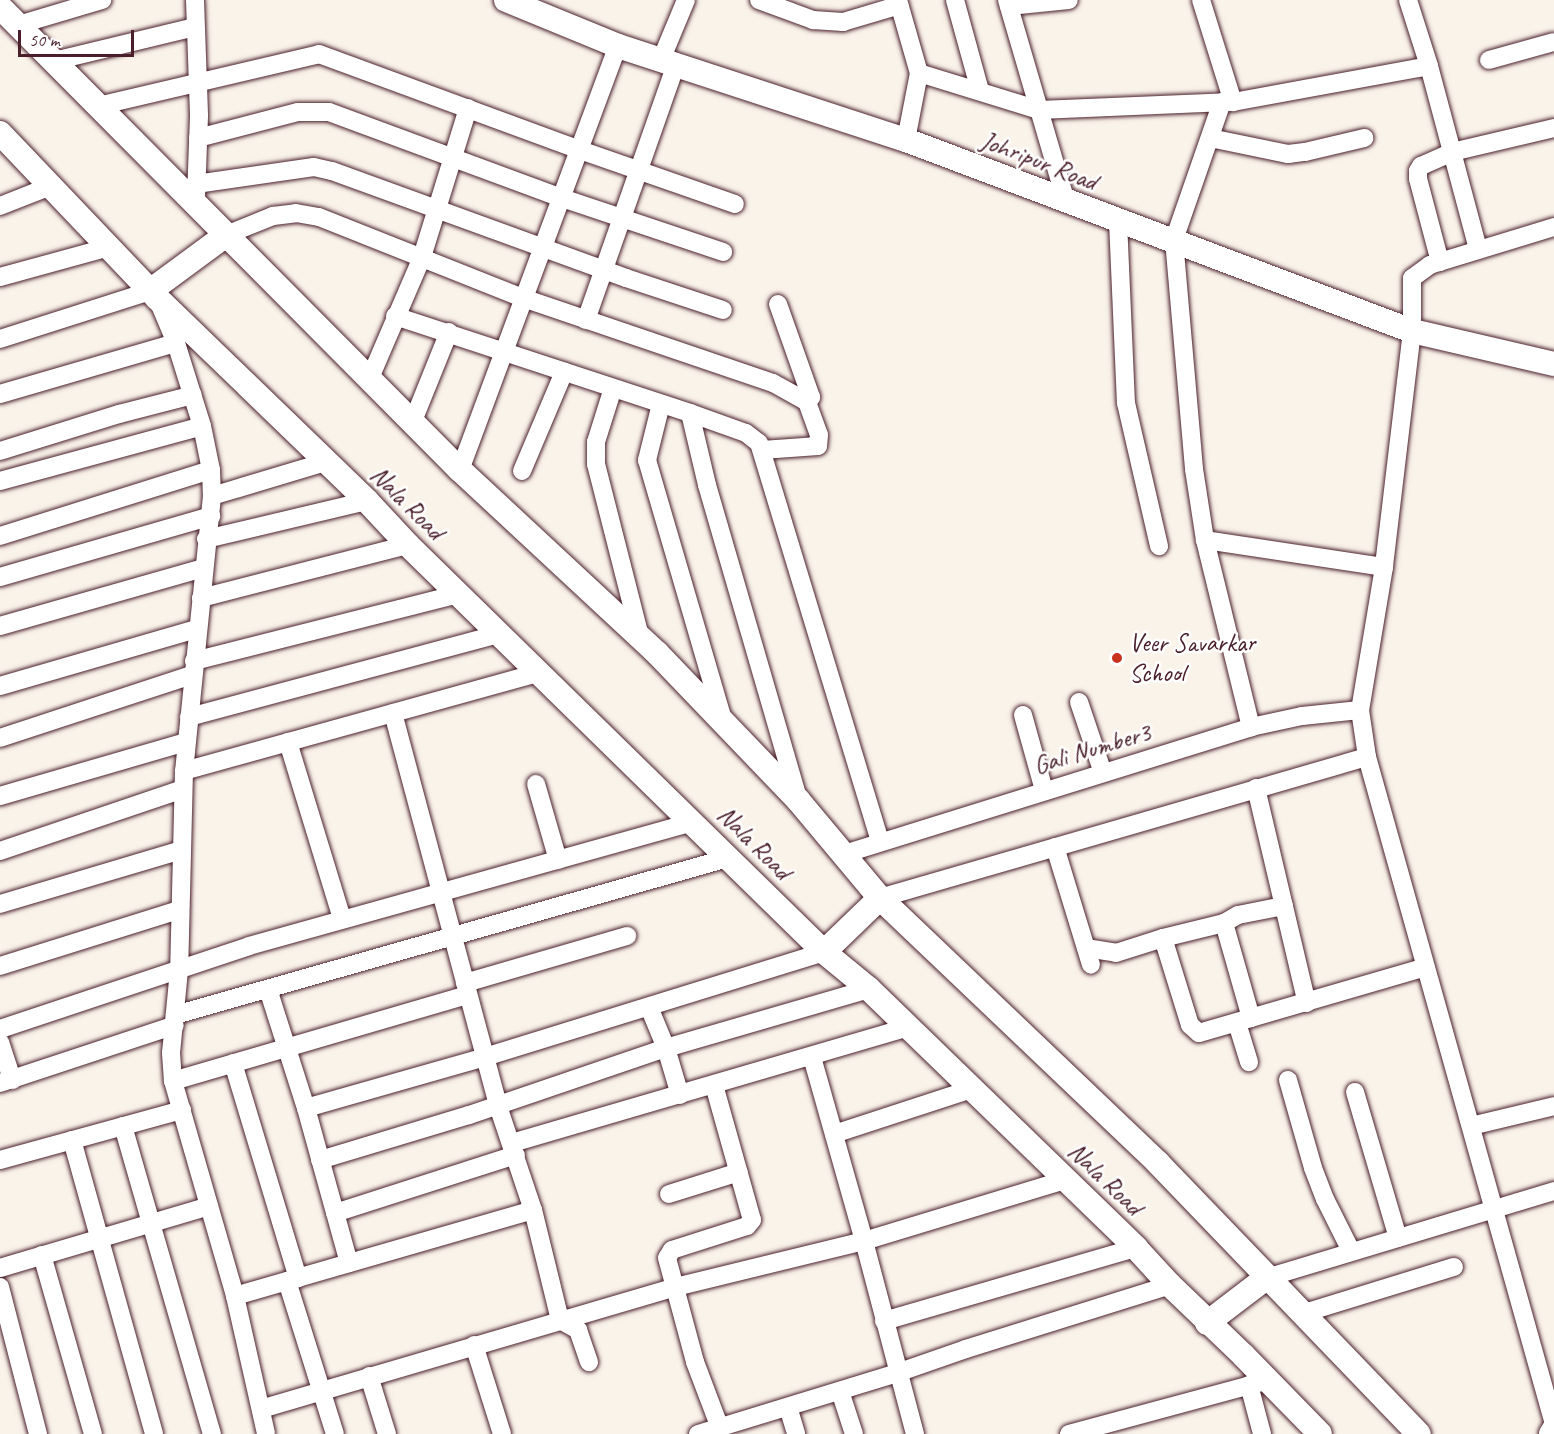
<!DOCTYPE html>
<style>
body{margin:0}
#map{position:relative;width:1554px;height:1434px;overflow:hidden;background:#faf3ea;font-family:Caveat,sans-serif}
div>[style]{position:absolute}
.roads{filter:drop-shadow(0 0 2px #4a1f2b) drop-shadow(0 0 2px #4a1f2b)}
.street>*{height:18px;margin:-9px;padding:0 9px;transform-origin:9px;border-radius:9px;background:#fff}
.secondary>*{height:24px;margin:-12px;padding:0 12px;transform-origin:12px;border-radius:12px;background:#fff}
.dots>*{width:16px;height:16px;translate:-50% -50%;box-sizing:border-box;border:3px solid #fff;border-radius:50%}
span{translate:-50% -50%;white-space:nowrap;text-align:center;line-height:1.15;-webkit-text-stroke:5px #fff;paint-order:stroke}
.street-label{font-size:26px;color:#4a1f2b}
.poi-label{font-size:26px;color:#4a1f2b}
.left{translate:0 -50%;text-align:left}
.scale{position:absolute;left:18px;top:30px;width:116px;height:27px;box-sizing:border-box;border:3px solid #4a1f2b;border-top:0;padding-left:8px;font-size:18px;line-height:21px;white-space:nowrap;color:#4a1f2b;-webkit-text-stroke:4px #fff;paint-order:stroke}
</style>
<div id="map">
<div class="roads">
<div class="street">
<div style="left:195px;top:0;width:116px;rotate:88deg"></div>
<div style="left:199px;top:116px;width:80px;rotate:92.1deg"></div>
<div style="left:759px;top:0;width:58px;rotate:20.3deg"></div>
<div style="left:813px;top:20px;width:30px;rotate:4deg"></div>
<div style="left:843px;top:22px;width:59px;rotate:-16.6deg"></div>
<div style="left:898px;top:0;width:76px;rotate:74deg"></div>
<div style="left:919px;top:73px;width:68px;rotate:101deg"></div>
<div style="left:955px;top:0;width:94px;rotate:74.6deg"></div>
<div style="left:1007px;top:0;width:210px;rotate:73.7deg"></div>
<div style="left:1201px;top:0;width:107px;rotate:72.6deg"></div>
<div style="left:1408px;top:0;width:69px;rotate:72.3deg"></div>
<div style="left:1429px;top:66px;width:189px;rotate:75deg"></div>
<div style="left:1009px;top:6px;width:60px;rotate:-5.7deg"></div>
<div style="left:18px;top:25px;width:88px;rotate:-16.6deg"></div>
<div style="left:661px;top:60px;width:65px;rotate:-67.4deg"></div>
<div style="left:1489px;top:60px;width:67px;rotate:-15.5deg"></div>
<div style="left:54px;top:61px;width:145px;rotate:-13.6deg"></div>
<div style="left:919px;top:73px;width:126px;rotate:17.1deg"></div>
<div style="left:1039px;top:110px;width:194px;rotate:-2.4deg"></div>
<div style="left:1233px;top:102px;width:199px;rotate:-10.4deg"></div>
<div style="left:1222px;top:102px;width:146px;rotate:109.2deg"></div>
<div style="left:1174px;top:240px;width:230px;rotate:85deg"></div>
<div style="left:1194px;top:469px;width:72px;rotate:81.2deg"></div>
<div style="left:1205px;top:540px;width:193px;rotate:76.2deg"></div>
<div style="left:98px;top:106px;width:227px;rotate:-13.2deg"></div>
<div style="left:319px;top:54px;width:278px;rotate:20.2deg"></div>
<div style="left:580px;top:150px;width:164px;rotate:19.2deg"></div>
<div style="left:198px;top:138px;width:103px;rotate:-14.6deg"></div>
<div style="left:298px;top:112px;width:31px"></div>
<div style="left:329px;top:112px;width:248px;rotate:20.3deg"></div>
<div style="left:562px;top:198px;width:170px;rotate:18.5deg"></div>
<div style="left:1210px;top:138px;width:80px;rotate:11.6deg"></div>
<div style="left:1288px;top:154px;width:17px;rotate:-7deg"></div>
<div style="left:1305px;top:152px;width:61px;rotate:-13.3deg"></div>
<div style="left:196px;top:184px;width:119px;rotate:-8.2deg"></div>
<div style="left:314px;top:167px;width:18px;rotate:13deg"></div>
<div style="left:332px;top:171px;width:313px;rotate:20deg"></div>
<div style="left:626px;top:278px;width:102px;rotate:18.3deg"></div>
<div style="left:0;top:206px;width:57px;rotate:-21.6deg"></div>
<div style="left:1118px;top:221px;width:182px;rotate:87.5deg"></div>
<div style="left:1126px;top:403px;width:147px;rotate:77deg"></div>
<div style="left:1554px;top:227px;width:130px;rotate:163deg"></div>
<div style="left:1430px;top:265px;width:22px;rotate:144deg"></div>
<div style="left:1412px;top:278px;width:53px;rotate:90deg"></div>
<div style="left:1412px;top:331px;width:238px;rotate:96.8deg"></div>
<div style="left:1384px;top:567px;width:145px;rotate:99.5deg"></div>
<div style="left:1360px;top:710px;width:48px;rotate:81.5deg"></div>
<div style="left:1367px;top:757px;width:693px;rotate:74.34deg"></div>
<div style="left:226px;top:235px;width:51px;rotate:-22deg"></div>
<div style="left:273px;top:216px;width:23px;rotate:-7deg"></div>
<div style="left:296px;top:213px;width:23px;rotate:10deg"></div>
<div style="left:319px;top:217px;width:219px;rotate:21.7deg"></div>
<div style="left:523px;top:298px;width:264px;rotate:18.8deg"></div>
<div style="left:773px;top:383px;width:39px;rotate:29deg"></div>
<div style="left:807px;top:402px;width:35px;rotate:70deg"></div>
<div style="left:819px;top:435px;width:11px;rotate:95deg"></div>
<div style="left:818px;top:446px;width:56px;rotate:175.9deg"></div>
<div style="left:1440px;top:262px;width:86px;rotate:-104.8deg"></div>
<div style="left:1418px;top:179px;width:8px;rotate:-90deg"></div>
<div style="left:1418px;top:171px;width:6px;rotate:-59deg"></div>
<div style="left:1421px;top:166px;width:34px;rotate:-24deg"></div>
<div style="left:1452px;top:152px;width:105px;rotate:-13.2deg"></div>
<div style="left:0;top:277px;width:114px;rotate:-15.3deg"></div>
<div style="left:778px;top:304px;width:99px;rotate:70.5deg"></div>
<div style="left:811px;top:397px;width:6px;rotate:129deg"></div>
<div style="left:160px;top:305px;width:41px;rotate:67.2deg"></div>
<div style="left:176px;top:343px;width:87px;rotate:72.6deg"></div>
<div style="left:202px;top:426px;width:45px;rotate:78.4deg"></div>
<div style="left:211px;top:470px;width:26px;rotate:88deg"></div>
<div style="left:212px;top:496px;width:276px;rotate:95.8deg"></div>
<div style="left:184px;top:771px;width:199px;rotate:91.4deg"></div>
<div style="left:179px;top:970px;width:83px;rotate:95.5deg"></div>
<div style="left:171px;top:1053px;width:28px;rotate:86deg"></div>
<div style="left:173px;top:1081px;width:224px;rotate:73.9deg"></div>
<div style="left:235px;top:1296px;width:141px;rotate:77.3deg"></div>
<div style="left:395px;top:316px;width:311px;rotate:18.2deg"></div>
<div style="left:690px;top:413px;width:59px;rotate:19.7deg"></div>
<div style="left:746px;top:433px;width:16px;rotate:38deg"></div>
<div style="left:759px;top:443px;width:416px;rotate:73.1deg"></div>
<div style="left:586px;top:320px;width:270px;rotate:-70.6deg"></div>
<div style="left:0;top:339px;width:157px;rotate:-17.7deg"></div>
<div style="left:370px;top:378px;width:132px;rotate:-66.7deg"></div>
<div style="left:422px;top:257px;width:156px;rotate:-72.8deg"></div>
<div style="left:613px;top:388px;width:57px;rotate:107.5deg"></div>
<div style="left:596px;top:442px;width:22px;rotate:90deg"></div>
<div style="left:596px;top:464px;width:179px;rotate:75.7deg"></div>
<div style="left:0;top:394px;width:183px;rotate:-16.2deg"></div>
<div style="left:661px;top:404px;width:58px;rotate:104deg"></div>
<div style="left:647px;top:460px;width:271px;rotate:73.7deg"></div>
<div style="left:690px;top:413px;width:74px;rotate:76.7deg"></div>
<div style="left:707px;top:485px;width:326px;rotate:73.8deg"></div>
<div style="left:413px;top:421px;width:96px;rotate:-68deg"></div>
<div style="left:0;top:451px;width:125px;rotate:-17.3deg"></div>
<div style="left:119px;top:414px;width:76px;rotate:-14.4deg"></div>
<div style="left:460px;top:470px;width:452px;rotate:-69.6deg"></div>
<div style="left:522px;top:471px;width:108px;rotate:-67deg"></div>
<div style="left:0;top:481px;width:209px;rotate:-15.2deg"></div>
<div style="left:212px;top:496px;width:118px;rotate:-16.7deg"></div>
<div style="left:0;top:536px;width:221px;rotate:-17.4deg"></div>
<div style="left:206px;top:539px;width:165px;rotate:-13.3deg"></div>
<div style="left:1205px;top:540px;width:181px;rotate:8.6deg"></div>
<div style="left:0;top:577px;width:220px;rotate:-16.1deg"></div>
<div style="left:201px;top:598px;width:214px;rotate:-14.4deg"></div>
<div style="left:0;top:626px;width:211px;rotate:-15.9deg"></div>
<div style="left:194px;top:661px;width:273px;rotate:-14.2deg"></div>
<div style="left:0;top:686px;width:204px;rotate:-16.2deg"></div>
<div style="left:1079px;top:702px;width:75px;rotate:71.3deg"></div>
<div style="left:393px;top:713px;width:407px;rotate:75deg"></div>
<div style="left:498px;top:1106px;width:110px;rotate:71.4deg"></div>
<div style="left:533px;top:1210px;width:113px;rotate:76.2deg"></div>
<div style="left:560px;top:1320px;width:21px;rotate:29deg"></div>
<div style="left:578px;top:1330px;width:34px;rotate:71deg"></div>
<div style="left:1023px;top:715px;width:78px;rotate:74.4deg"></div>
<div style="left:189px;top:717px;width:321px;rotate:-15deg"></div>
<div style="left:0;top:738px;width:202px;rotate:-18.2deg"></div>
<div style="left:288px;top:742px;width:185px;rotate:73deg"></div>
<div style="left:184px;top:771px;width:370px;rotate:-15.5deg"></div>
<div style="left:536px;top:784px;width:79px;rotate:73.9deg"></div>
<div style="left:1256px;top:788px;width:221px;rotate:76.7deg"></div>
<div style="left:0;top:796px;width:194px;rotate:-16.2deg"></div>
<div style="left:1055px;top:847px;width:123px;rotate:73deg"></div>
<div style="left:0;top:851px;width:193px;rotate:-18.7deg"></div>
<div style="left:844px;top:854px;width:426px;rotate:-17.3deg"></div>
<div style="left:1251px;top:727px;width:52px;rotate:-12.2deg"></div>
<div style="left:1302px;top:716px;width:58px;rotate:-5.9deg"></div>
<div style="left:880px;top:898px;width:507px;rotate:-16.15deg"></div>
<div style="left:0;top:904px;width:189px;rotate:-16.6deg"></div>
<div style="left:1224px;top:923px;width:99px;rotate:74.1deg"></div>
<div style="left:1163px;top:938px;width:91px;rotate:72.8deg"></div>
<div style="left:1190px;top:1025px;width:12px;rotate:42deg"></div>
<div style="left:1199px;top:1033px;width:236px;rotate:-16.2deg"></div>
<div style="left:1086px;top:948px;width:30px;rotate:9deg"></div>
<div style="left:1116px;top:953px;width:49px;rotate:-17.7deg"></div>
<div style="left:1163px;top:938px;width:63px;rotate:-13.8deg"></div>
<div style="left:1224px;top:923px;width:16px;rotate:-30deg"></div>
<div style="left:1238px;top:915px;width:47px;rotate:-11.1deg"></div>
<div style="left:0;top:966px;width:188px;rotate:-17.4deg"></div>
<div style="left:465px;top:983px;width:169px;rotate:-16.2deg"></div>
<div style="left:268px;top:989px;width:125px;rotate:72.3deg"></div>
<div style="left:306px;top:1108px;width:161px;rotate:74.5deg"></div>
<div style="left:649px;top:1007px;width:44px;rotate:67.5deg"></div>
<div style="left:666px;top:1048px;width:49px;rotate:73.4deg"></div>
<div style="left:175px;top:1015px;width:575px;rotate:-15.85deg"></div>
<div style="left:1237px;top:1023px;width:41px;rotate:72.9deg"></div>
<div style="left:0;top:1029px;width:262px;rotate:-18.4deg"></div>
<div style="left:249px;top:946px;width:460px;rotate:-15.6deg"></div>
<div style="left:0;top:1042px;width:40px;rotate:72deg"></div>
<div style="left:812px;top:1057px;width:191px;rotate:74.2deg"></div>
<div style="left:864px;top:1241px;width:200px;rotate:75.2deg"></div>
<div style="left:233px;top:1063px;width:225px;rotate:73.2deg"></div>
<div style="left:1288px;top:1080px;width:91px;rotate:74.1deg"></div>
<div style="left:1313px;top:1168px;width:33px;rotate:69deg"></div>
<div style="left:1325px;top:1199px;width:58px;rotate:63.4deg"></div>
<div style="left:173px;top:1081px;width:307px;rotate:-16.3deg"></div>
<div style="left:0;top:1083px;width:184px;rotate:-18.3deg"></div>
<div style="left:714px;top:1085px;width:140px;rotate:74.3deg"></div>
<div style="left:752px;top:1220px;width:8px;rotate:130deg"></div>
<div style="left:747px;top:1226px;width:79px;rotate:162.3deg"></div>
<div style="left:672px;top:1250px;width:9px;rotate:122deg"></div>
<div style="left:667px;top:1258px;width:108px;rotate:74.9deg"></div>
<div style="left:695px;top:1362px;width:71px;rotate:69.3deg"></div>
<div style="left:1355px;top:1092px;width:152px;rotate:73.6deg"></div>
<div style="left:306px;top:1108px;width:186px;rotate:-15.9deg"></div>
<div style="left:485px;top:1057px;width:355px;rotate:-17.2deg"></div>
<div style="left:123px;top:1126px;width:321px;rotate:73.9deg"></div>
<div style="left:1471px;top:1126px;width:85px;rotate:-13.5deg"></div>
<div style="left:834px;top:1134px;width:145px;rotate:-18.1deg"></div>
<div style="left:72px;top:1140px;width:305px;rotate:74.4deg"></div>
<div style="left:512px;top:1143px;width:413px;rotate:-16.3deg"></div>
<div style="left:0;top:1160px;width:189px;rotate:-15.4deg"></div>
<div style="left:320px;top:1160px;width:156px;rotate:-16.8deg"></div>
<div style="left:469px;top:1115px;width:208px;rotate:-18.8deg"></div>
<div style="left:666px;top:1048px;width:211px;rotate:-16.2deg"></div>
<div style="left:669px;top:1194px;width:73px;rotate:-17.4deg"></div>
<div style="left:335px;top:1213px;width:190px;rotate:-17.8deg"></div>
<div style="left:42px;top:1255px;width:186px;rotate:74.1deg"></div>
<div style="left:0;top:1268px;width:218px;rotate:-16.5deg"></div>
<div style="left:1266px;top:1278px;width:301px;rotate:-16.8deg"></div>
<div style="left:287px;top:1281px;width:160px;rotate:72.6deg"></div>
<div style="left:0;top:1287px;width:152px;rotate:75.5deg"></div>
<div style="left:235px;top:1296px;width:310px;rotate:-16.1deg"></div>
<div style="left:1301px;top:1314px;width:160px;rotate:-17.1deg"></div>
<div style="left:884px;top:1321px;width:262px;rotate:-16.2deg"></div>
<div style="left:474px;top:1345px;width:93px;rotate:72.5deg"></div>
<div style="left:369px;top:1376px;width:61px;rotate:72.8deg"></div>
<div style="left:1249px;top:1385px;width:51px;rotate:75.1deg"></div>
<div style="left:840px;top:1391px;width:45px;rotate:72deg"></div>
<div style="left:788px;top:1407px;width:28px;rotate:73deg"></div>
<div style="left:261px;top:1409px;width:432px;rotate:-16.4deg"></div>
<div style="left:675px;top:1287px;width:195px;rotate:-13.7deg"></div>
<div style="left:864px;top:1241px;width:210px;rotate:-16.9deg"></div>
<div style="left:698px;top:1434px;width:208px;rotate:-17deg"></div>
<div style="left:897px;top:1373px;width:73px;rotate:-19.2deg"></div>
<div style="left:966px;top:1349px;width:214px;rotate:-17.4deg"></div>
<div style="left:1069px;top:1434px;width:204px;rotate:-15.1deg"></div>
</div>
<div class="secondary">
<div style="left:506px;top:0;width:121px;rotate:22.3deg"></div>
<div style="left:618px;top:46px;width:303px;rotate:18.1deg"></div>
<div style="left:906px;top:140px;width:541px;rotate:20.68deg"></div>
<div style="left:1412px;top:331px;width:146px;rotate:13.1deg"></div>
<div style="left:0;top:7px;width:653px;rotate:45.19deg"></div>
<div style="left:460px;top:470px;width:269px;rotate:42.9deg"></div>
<div style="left:657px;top:653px;width:204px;rotate:46.2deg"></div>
<div style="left:798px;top:800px;width:128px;rotate:50.1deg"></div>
<div style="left:880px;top:898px;width:384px;rotate:43.6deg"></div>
<div style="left:1158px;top:1163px;width:376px;rotate:46.1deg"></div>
<div style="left:0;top:133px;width:228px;rotate:46.4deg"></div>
<div style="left:157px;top:298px;width:292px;rotate:44deg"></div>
<div style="left:367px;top:501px;width:60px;rotate:47deg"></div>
<div style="left:408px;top:545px;width:582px;rotate:44.37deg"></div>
<div style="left:824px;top:952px;width:58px;rotate:39.4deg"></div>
<div style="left:869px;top:989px;width:372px;rotate:44.1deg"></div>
<div style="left:1136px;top:1248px;width:50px;rotate:47.4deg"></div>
<div style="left:1170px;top:1285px;width:101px;rotate:43.8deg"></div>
<div style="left:1243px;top:1355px;width:110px;rotate:45.7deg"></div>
<div style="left:150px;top:291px;width:94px;rotate:-36.4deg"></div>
<div style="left:824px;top:952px;width:78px;rotate:-44deg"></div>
<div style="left:1207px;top:1323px;width:74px;rotate:-37.3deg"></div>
<div style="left:1551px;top:1434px;width:6px;rotate:-59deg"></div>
</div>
</div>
<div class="dots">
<div style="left:1117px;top:658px;background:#c8321e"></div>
</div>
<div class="street-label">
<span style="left:1039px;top:161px;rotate:21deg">Johripur Road</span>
<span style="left:407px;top:503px;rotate:45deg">Nala Road</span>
<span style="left:1092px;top:749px;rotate:-17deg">Gali Number3</span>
<span style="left:754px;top:843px;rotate:45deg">Nala Road</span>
<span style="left:1105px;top:1179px;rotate:44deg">Nala Road</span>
</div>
<div class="poi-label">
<span class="left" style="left:1129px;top:658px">Veer Savarkar<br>School</span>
</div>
<div class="scale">50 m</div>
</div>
